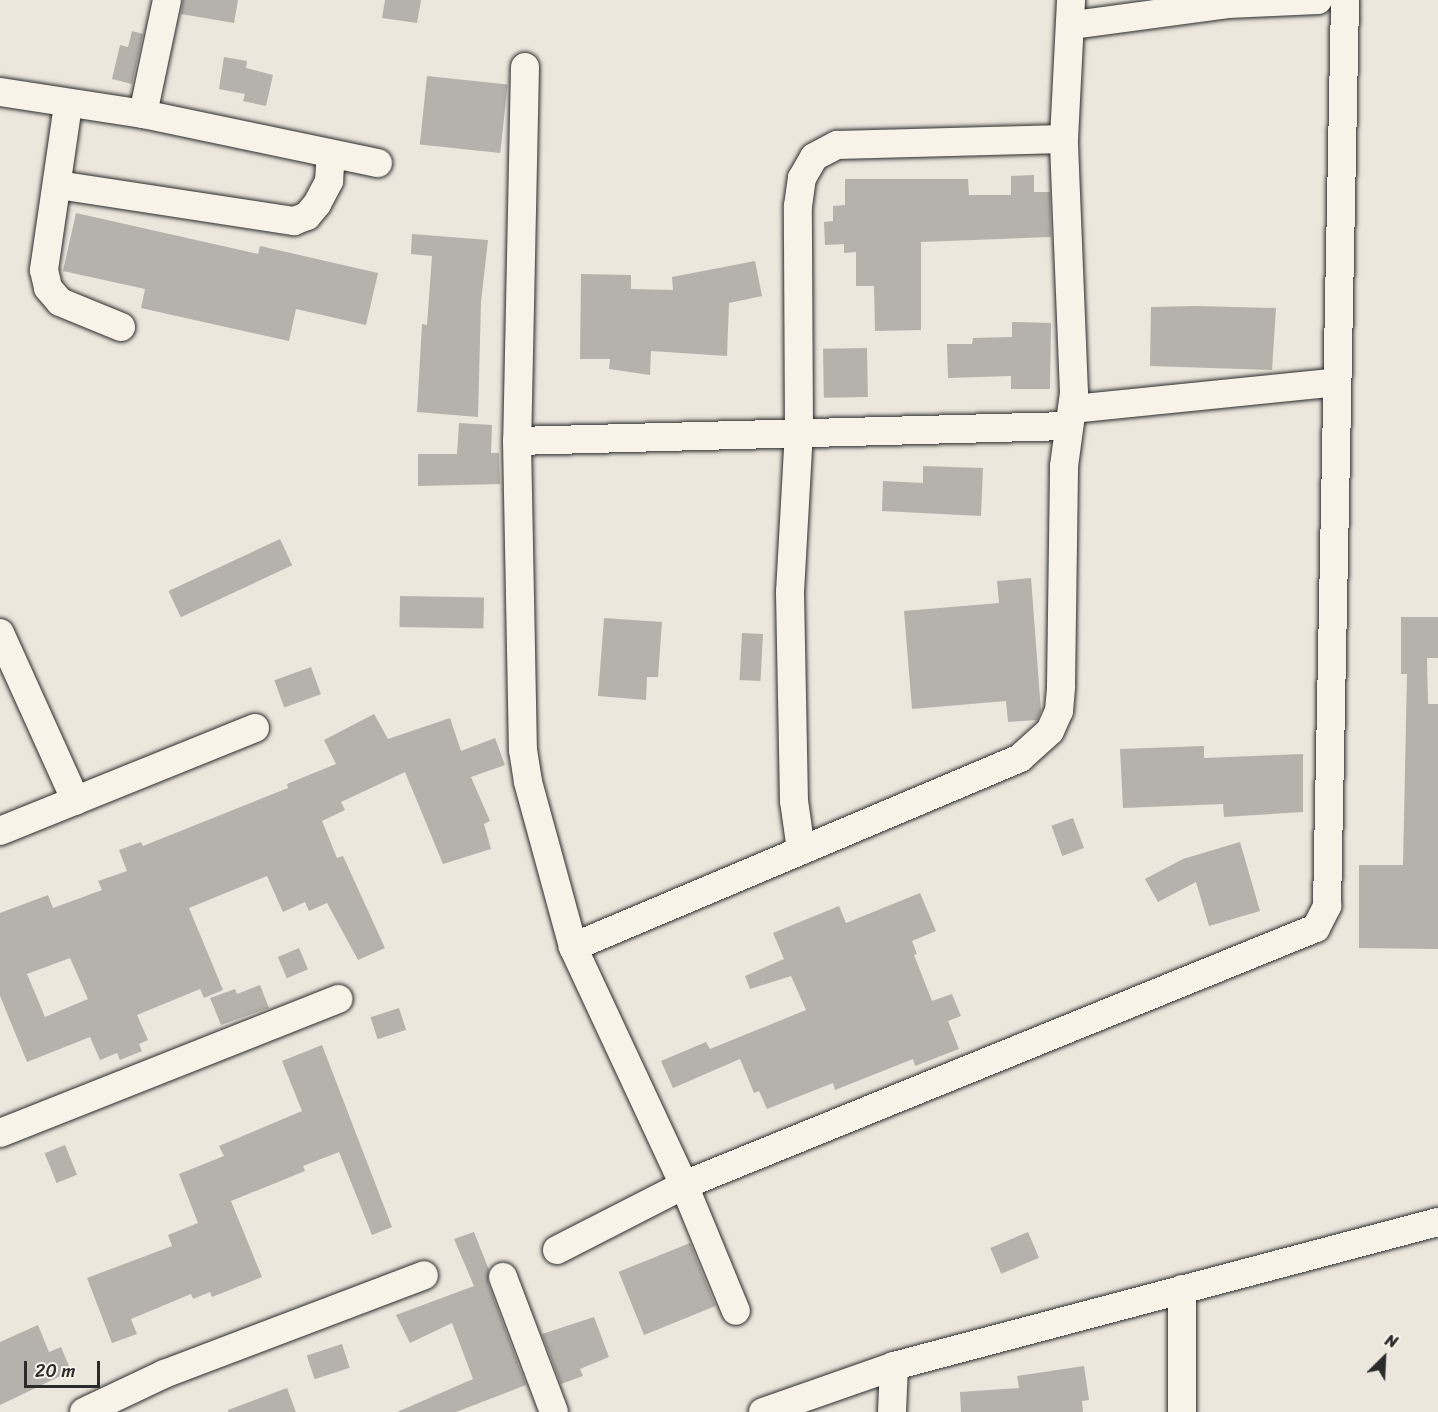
<!DOCTYPE html>
<style>
body{margin:0}
#map{position:relative;width:1438px;height:1412px;overflow:hidden;background:#ebe7dd;font-family:Sriracha,sans-serif}
div>[style]{position:absolute}
.building>*{inset:0;background:#b5b2ab;transform-origin:0 0}
.roads{filter:drop-shadow(0 0 2px #2b2b2b) drop-shadow(0 0 2px #2b2b2b)}
.minor>*{height:28px;margin:-14px;padding:0 14px;transform-origin:14px;border-radius:14px;background:#f7f3e8}
span{translate:-50% -50%;white-space:nowrap;text-align:center;line-height:1.15;-webkit-text-stroke:6px #f7f3e8;paint-order:stroke}
.north{position:absolute;left:1354px;top:1328px;width:60px;height:60px;-webkit-text-stroke:4px #f7f3e8;paint-order:stroke;rotate:24deg;font-size:16px;font-weight:700;line-height:24px;text-align:center;color:#2b2b2b}
.north::after{content:'';display:block;margin:auto;width:21px;height:27px;background:#2b2b2b;clip-path:polygon(50% 0,100% 100%,50% 72%,0 100%)}
.scale{position:absolute;left:24px;top:1361px;width:76px;height:27px;box-sizing:border-box;border:3px solid #2b2b2b;border-top:0;padding-left:8px;font-size:18px;line-height:21px;white-space:nowrap;color:#2b2b2b;-webkit-text-stroke:4px #f7f3e8;paint-order:stroke}
</style>
<div id="map">
<div class="building">
<div style="clip-path:polygon(183px 0,238px 0,234px 23px,181px 14px)"></div>
<div style="clip-path:polygon(385px 0,421px 0,417px 23px,382px 18px)"></div>
<div style="clip-path:polygon(132px 31px,143px 34px,132px 84px,112px 79px,120px 45px,128px 47px)"></div>
<div style="clip-path:polygon(224px 57px,247px 61px,246px 68px,273px 75px,266px 106px,243px 101px,245px 94px,219px 89px)"></div>
<div style="left:427px;top:76px;width:81px;height:69px;rotate:6deg"></div>
<div style="clip-path:polygon(1034px 175px,1034px 192px,1050px 192px,1051px 237px,921px 242px,921px 330px,875px 331px,874px 286px,856px 286px,856px 252px,844px 253px,844px 244px,825px 245px,824px 222px,833px 221px,833px 206px,845px 205px,845px 179px,968px 179px,969px 195px,1011px 195px,1011px 176px)"></div>
<div style="clip-path:polygon(76px 213px,258px 254px,260px 246px,378px 273px,366px 325px,296px 309px,289px 341px,141px 308px,145px 289px,63px 271px)"></div>
<div style="clip-path:polygon(412px 234px,488px 240px,481px 302px,478px 417px,417px 412px,422px 324px,427px 325px,432px 256px,411px 254px)"></div>
<div style="clip-path:polygon(755px 261px,762px 296px,729px 303px,727px 356px,651px 351px,650px 375px,609px 369px,610px 359px,580px 359px,581px 274px,631px 275px,631px 289px,673px 290px,672px 277px)"></div>
<div style="clip-path:polygon(1196px 306px,1276px 308px,1272px 370px,1150px 366px,1151px 307px)"></div>
<div style="clip-path:polygon(1012px 322px,1051px 323px,1050px 389px,1011px 389px,1011px 376px,948px 378px,947px 344px,972px 344px,973px 338px,1012px 337px)"></div>
<div style="left:867px;top:348px;width:49px;height:44px;rotate:89deg"></div>
<div style="clip-path:polygon(459px 423px,492px 425px,491px 453px,499px 453px,500px 484px,418px 486px,418px 454px,457px 454px)"></div>
<div style="clip-path:polygon(923px 466px,983px 468px,981px 516px,882px 511px,883px 481px,923px 483px)"></div>
<div style="left:280px;top:539px;width:29px;height:123px;rotate:65deg"></div>
<div style="clip-path:polygon(1031px 578px,1041px 711px,1037px 720px,1008px 722px,1006px 701px,912px 709px,904px 611px,999px 603px,997px 581px)"></div>
<div style="left:400px;top:596px;width:84px;height:31px;rotate:1deg"></div>
<div style="clip-path:polygon(1401px 617px,1438px 617px,1438px 658px,1427px 658px,1428px 704px,1438px 704px,1438px 949px,1359px 948px,1359px 865px,1403px 865px,1407px 674px,1401px 674px)"></div>
<div style="clip-path:polygon(604px 618px,662px 622px,658px 677px,647px 677px,646px 700px,598px 696px)"></div>
<div style="left:742px;top:633px;width:21px;height:47px;rotate:3deg"></div>
<div style="left:311px;top:667px;width:29px;height:39px;rotate:70deg"></div>
<div style="clip-path:polygon(evenodd,374px 714px,388px 739px,450px 718px,461px 751px,495px 738px,505px 765px,471px 777px,490px 821px,484px 824px,491px 849px,443px 864px,405px 772px,341px 802px,345px 810px,322px 821px,337px 858px,343px 856px,385px 948px,358px 960px,327px 903px,309px 911px,305px 902px,283px 912px,267px 876px,189px 908px,223px 990px,204px 998px,200px 989px,137px 1015px,148px 1040px,139px 1044px,142px 1051px,120px 1060px,117px 1053px,100px 1060px,90px 1037px,27px 1062px,0 996px,0 913px,48px 895px,53px 908px,102px 890px,98px 881px,127px 871px,119px 850px,141px 842px,143px 846px,288px 788px,287px 784px,336px 764px,324px 740px,374px 714px,70px 958px,88px 999px,45px 1017px,27px 974px,70px 958px)"></div>
<div style="clip-path:polygon(1204px 746px,1204px 758px,1303px 754px,1303px 812px,1224px 817px,1223px 804px,1123px 808px,1120px 749px)"></div>
<div style="left:1073px;top:818px;width:32px;height:23px;rotate:70deg"></div>
<div style="clip-path:polygon(1240px 842px,1260px 911px,1209px 926px,1196px 882px,1158px 902px,1145px 879px,1183px 859px)"></div>
<div style="clip-path:polygon(920px 893px,936px 931px,912px 941px,917px 954px,914px 955px,932px 1001px,952px 994px,961px 1016px,948px 1021px,959px 1049px,915px 1066px,913px 1059px,835px 1090px,833px 1083px,767px 1109px,759px 1091px,754px 1093px,740px 1059px,673px 1088px,661px 1061px,706px 1042px,710px 1049px,806px 1010px,791px 976px,750px 989px,745px 976px,784px 959px,773px 933px,839px 906px,846px 923px)"></div>
<div style="left:299px;top:948px;width:23px;height:23px;rotate:67deg"></div>
<div style="clip-path:polygon(260px 985px,269px 1008px,221px 1025px,210px 998px,235px 989px,237px 994px)"></div>
<div style="left:399px;top:1008px;width:23px;height:30px;rotate:72deg"></div>
<div style="clip-path:polygon(322px 1045px,392px 1227px,372px 1235px,339px 1152px,303px 1166px,305px 1171px,231px 1201px,262px 1277px,212px 1297px,210px 1292px,193px 1299px,191px 1294px,131px 1319px,137px 1334px,112px 1343px,87px 1278px,172px 1246px,168px 1235px,198px 1223px,179px 1174px,224px 1156px,219px 1146px,302px 1111px,282px 1061px)"></div>
<div style="left:65px;top:1145px;width:32px;height:22px;rotate:68deg"></div>
<div style="clip-path:polygon(474px 1232px,489px 1270px,488px 1283px,526px 1385px,456px 1412px,397px 1412px,473px 1379px,452px 1323px,410px 1343px,396px 1315px,474px 1286px,454px 1239px)"></div>
<div style="left:1028px;top:1232px;width:28px;height:41px;rotate:67deg"></div>
<div style="left:690px;top:1243px;width:68px;height:77px;rotate:68deg"></div>
<div style="clip-path:polygon(594px 1317px,609px 1357px,580px 1369px,583px 1376px,561px 1384px,542px 1334px)"></div>
<div style="clip-path:polygon(38px 1325px,49px 1352px,61px 1347px,71px 1371px,0 1405px,0 1342px)"></div>
<div style="left:342px;top:1344px;width:25px;height:37px;rotate:72deg"></div>
<div style="clip-path:polygon(1084px 1366px,1089px 1400px,1082px 1401px,1083px 1412px,961px 1412px,960px 1392px,1019px 1388px,1017px 1376px)"></div>
<div style="clip-path:polygon(287px 1388px,296px 1412px,228px 1412px,228px 1410px)"></div>
</div>
<div class="roads">
<div class="minor">
<div style="left:1073px;top:25px;width:156px;rotate:-7.7deg"></div>
<div style="left:1228px;top:4px;width:90px;rotate:-2.5deg"></div>
<div style="left:525px;top:67px;width:374px;rotate:91.2deg"></div>
<div style="left:517px;top:441px;width:309px;rotate:88.9deg"></div>
<div style="left:523px;top:750px;width:32px;rotate:81deg"></div>
<div style="left:528px;top:782px;width:171px;rotate:74.7deg"></div>
<div style="left:573px;top:947px;width:263px;rotate:65deg"></div>
<div style="left:684px;top:1185px;width:136px;rotate:67.6deg"></div>
<div style="left:0;top:92px;width:145px;rotate:8.7deg"></div>
<div style="left:143px;top:114px;width:240px;rotate:11.8deg"></div>
<div style="left:68px;top:105px;width:167px;rotate:98.3deg"></div>
<div style="left:44px;top:270px;width:18px;rotate:77deg"></div>
<div style="left:48px;top:288px;width:18px;rotate:49deg"></div>
<div style="left:60px;top:302px;width:66px;rotate:22.3deg"></div>
<div style="left:143px;top:114px;width:116px;rotate:-78.1deg"></div>
<div style="left:58px;top:185px;width:239px;rotate:8.7deg"></div>
<div style="left:294px;top:221px;width:14px;rotate:-21deg"></div>
<div style="left:307px;top:216px;width:16px;rotate:-50deg"></div>
<div style="left:317px;top:204px;width:26px;rotate:-62deg"></div>
<div style="left:329px;top:181px;width:26px;rotate:-86deg"></div>
<div style="left:1073px;top:409px;width:265px;rotate:-5.8deg"></div>
<div style="left:517px;top:441px;width:552px;rotate:-1.56deg"></div>
<div style="left:0;top:633px;width:184px;rotate:65.7deg"></div>
<div style="left:0;top:831px;width:275px;rotate:-22deg"></div>
<div style="left:801px;top:850px;width:49px;rotate:-98.1deg"></div>
<div style="left:794px;top:801px;width:209px;rotate:-91.1deg"></div>
<div style="left:790px;top:592px;width:159px;rotate:-86.8deg"></div>
<div style="left:799px;top:433px;width:227px;rotate:-90.3deg"></div>
<div style="left:798px;top:206px;width:28px;rotate:-82deg"></div>
<div style="left:802px;top:178px;width:24px;rotate:-60deg"></div>
<div style="left:814px;top:157px;width:26px;rotate:-28deg"></div>
<div style="left:837px;top:145px;width:227px;rotate:-1.5deg"></div>
<div style="left:573px;top:947px;width:485px;rotate:-22.9deg"></div>
<div style="left:1020px;top:758px;width:40px;rotate:-42deg"></div>
<div style="left:1050px;top:731px;width:22px;rotate:-66deg"></div>
<div style="left:1059px;top:711px;width:25px;rotate:-85deg"></div>
<div style="left:1061px;top:686px;width:220px;rotate:-89.2deg"></div>
<div style="left:1064px;top:466px;width:74px;rotate:-82.2deg"></div>
<div style="left:1074px;top:393px;width:254px;rotate:-92.3deg"></div>
<div style="left:1064px;top:139px;width:139px;rotate:-87.1deg"></div>
<div style="left:0;top:1133px;width:364px;rotate:-21.6deg"></div>
<div style="left:557px;top:1250px;width:143px;rotate:-27.1deg"></div>
<div style="left:684px;top:1185px;width:682px;rotate:-22.13deg"></div>
<div style="left:1316px;top:928px;width:25px;rotate:-63deg"></div>
<div style="left:1327px;top:906px;width:906px;rotate:-88.86deg"></div>
<div style="left:503px;top:1277px;width:144px;rotate:69.3deg"></div>
<div style="left:1182px;top:1289px;width:123px;rotate:90deg"></div>
<div style="left:84px;top:1412px;width:89px;rotate:-25.4deg"></div>
<div style="left:164px;top:1374px;width:278px;rotate:-20.8deg"></div>
<div style="left:763px;top:1412px;width:139px;rotate:-19.3deg"></div>
<div style="left:894px;top:1366px;width:563px;rotate:-14.83deg"></div>
<div style="left:892px;top:1412px;width:46px;rotate:-87.5deg"></div>
</div>
</div>
<div class="north">N</div>
<div class="scale">20 m</div>
</div>
